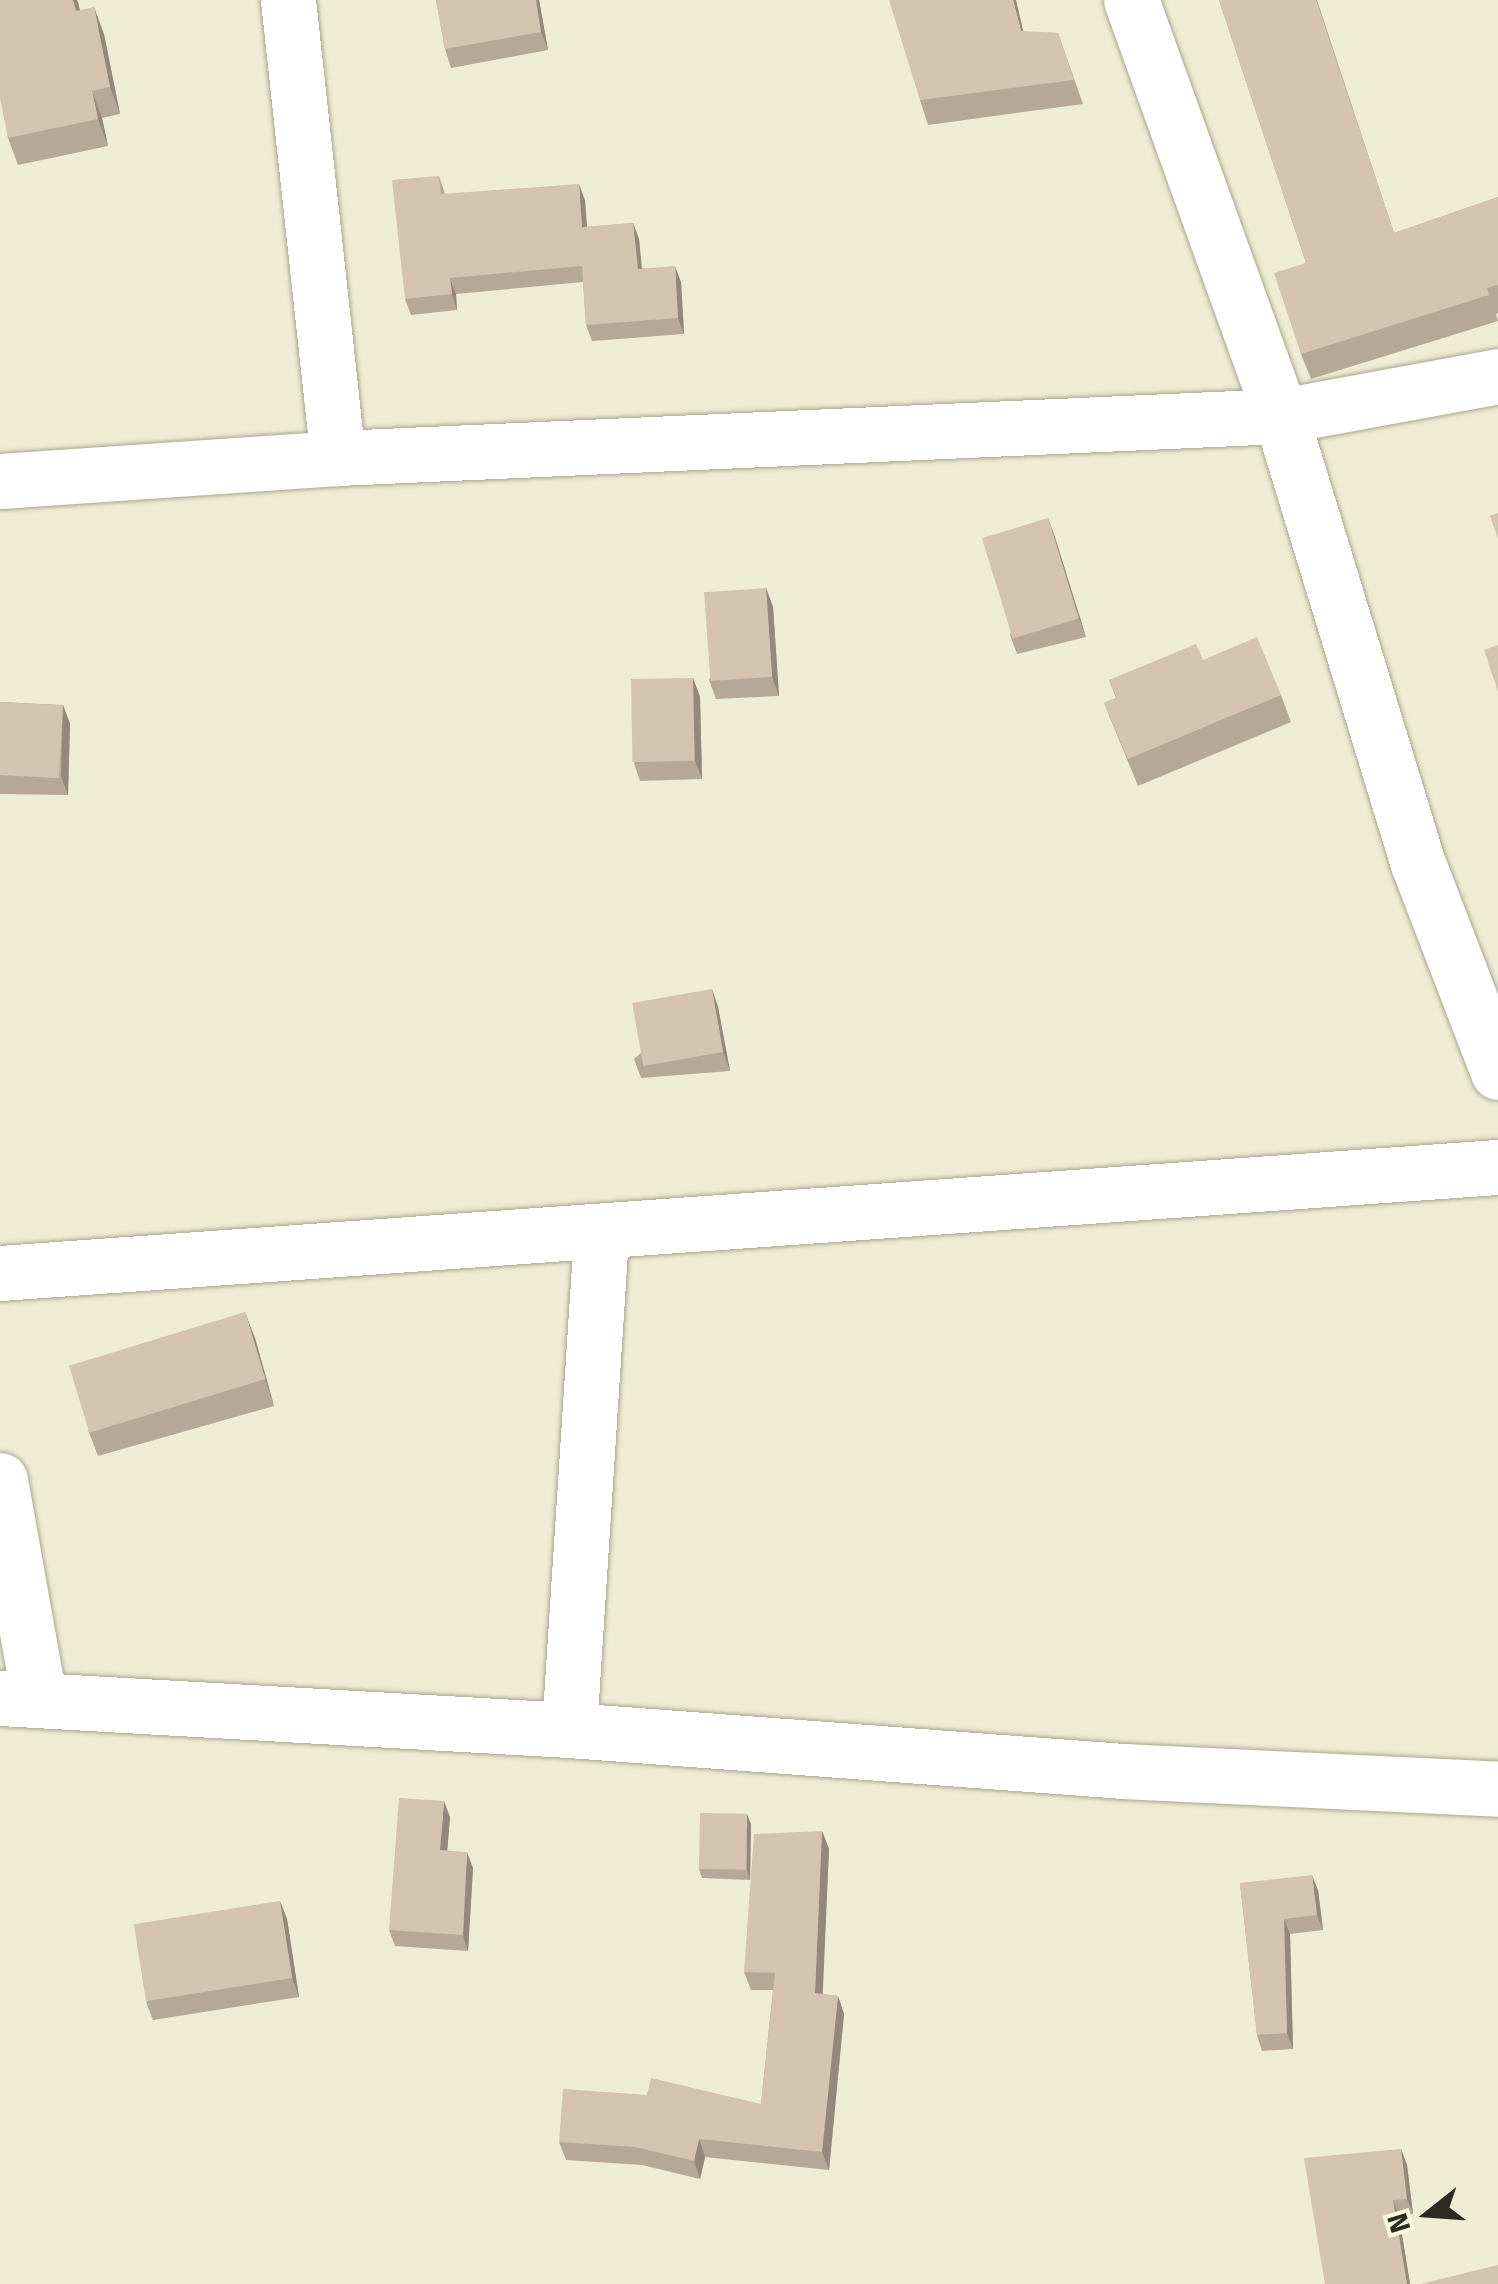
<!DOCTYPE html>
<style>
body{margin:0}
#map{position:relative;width:1498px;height:2284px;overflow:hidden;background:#efecd4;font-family:"Fira Sans",sans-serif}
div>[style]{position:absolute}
.roads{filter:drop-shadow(0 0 2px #a9a68f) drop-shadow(0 0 2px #a9a68f)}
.minor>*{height:55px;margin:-27.5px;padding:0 27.5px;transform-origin:27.5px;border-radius:27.5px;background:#fff}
.wall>*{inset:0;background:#b5a896}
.shaded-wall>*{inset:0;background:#94887a}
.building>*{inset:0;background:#d3c3af;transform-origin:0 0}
span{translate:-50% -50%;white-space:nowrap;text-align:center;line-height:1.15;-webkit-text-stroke:8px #fcfae1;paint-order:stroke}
.north{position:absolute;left:1378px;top:2164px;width:100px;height:100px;-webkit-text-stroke:8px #fcfae1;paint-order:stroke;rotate:253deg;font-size:28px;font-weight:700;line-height:40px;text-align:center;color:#2c2b22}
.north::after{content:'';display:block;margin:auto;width:35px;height:45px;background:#2c2b22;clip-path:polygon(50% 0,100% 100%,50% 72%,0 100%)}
</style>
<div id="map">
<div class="roads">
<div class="minor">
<div style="left:288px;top:0;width:461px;rotate:83.8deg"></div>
<div style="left:1131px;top:0;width:442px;rotate:70.2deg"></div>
<div style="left:1281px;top:416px;width:465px;rotate:73deg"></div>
<div style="left:1417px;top:861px;width:226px;rotate:69deg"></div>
<div style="left:0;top:481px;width:339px;rotate:-3.9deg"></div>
<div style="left:338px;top:458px;width:944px;rotate:-2.55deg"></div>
<div style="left:1281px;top:416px;width:221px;rotate:-10.4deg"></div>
<div style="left:0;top:1273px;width:1502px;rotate:-4.05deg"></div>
<div style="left:0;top:1480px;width:223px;rotate:79.9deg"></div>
<div style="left:0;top:1698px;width:570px;rotate:3.22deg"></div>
<div style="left:569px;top:1730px;width:556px;rotate:4.23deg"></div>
<div style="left:1123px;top:1771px;width:375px;rotate:2.7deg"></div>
<div style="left:569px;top:1730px;width:498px;rotate:-86.3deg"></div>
</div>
</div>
<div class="wall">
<div style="clip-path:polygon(0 0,77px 0,80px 10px,104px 34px,120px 114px,102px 118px,108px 146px,18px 165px,8px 138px)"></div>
<div style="clip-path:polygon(436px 0,539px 0,548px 50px,451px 68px,445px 49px)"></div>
<div style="clip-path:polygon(1219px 0,1317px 0,1394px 233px,1498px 197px,1498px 313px,1496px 314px,1498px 321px,1311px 379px,1301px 354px,1306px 263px)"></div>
<div style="clip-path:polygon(1023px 32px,1058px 33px,1083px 104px,928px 125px,920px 100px)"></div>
<div style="clip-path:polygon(439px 176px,445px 194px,585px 200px,587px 227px,633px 223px,639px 239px,642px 268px,681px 282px,684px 334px,592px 341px,586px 325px,583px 282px,456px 294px,457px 310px,411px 315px,405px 299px)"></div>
<div style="clip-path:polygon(1048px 518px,1086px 637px,1017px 654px,1010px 635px)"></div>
<div style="clip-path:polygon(766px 588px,773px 607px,779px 696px,716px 699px,709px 680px)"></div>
<div style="clip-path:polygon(1203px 660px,1281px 695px,1291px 722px,1138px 786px,1104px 703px,1116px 698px,1109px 680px)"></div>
<div style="clip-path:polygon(693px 678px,700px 697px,702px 779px,640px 781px,634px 763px)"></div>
<div style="clip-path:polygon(0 702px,63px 705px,70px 724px,68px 795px,0 794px)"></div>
<div style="clip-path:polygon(712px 989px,718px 1007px,730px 1071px,641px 1078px,634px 1059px)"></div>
<div style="clip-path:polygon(255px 1338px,274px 1406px,98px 1456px,88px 1430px)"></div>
<div style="clip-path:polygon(450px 1817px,447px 1851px,473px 1868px,468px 1951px,395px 1946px,389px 1930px)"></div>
<div style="clip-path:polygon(751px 1824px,750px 1880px,702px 1878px,699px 1869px)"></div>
<div style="clip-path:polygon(822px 1831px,829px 1849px,822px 1994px,838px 1996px,844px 2014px,829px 2170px,705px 2157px,700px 2179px,642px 2165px,566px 2160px,559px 2142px,761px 2104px,773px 1990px,751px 1990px,744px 1972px)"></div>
<div style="clip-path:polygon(1240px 1883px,1318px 1890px,1323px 1930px,1290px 1934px,1293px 2049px,1262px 2051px,1257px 2035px)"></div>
<div style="clip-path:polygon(280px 1901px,287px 1919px,299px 1997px,153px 2020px,146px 2002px)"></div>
<div style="clip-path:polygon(1401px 2149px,1407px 2165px,1413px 2214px,1399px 2216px,1410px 2284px,1325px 2284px)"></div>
</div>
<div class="shaded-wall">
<div style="clip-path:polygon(73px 0,77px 0,78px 2px,85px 38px)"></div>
<div style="clip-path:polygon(536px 0,539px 0,548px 50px,541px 32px)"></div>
<div style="clip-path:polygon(1013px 0,1016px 0,1029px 56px,1021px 31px)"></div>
<div style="clip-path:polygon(94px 7px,104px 34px,120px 114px,110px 87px)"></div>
<div style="clip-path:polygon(92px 91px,102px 118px,108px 146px,98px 119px)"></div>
<div style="clip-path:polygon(579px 184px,585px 200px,588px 243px,582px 227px)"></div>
<div style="clip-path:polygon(633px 223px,639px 239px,643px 285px,638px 269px)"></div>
<div style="clip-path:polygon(675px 266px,681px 282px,684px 334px,678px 318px)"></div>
<div style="clip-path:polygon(450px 278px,456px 294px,457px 310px,452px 294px)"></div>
<div style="clip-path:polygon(1048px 518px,1055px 537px,1086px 637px,1079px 618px)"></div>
<div style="clip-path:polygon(766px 588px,773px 607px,779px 696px,772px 677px)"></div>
<div style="clip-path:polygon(693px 678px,700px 697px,702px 779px,695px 761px)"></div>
<div style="clip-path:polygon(63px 705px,70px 724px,68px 795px,61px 776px)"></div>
<div style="clip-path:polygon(712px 989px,718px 1007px,730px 1071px,723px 1052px)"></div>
<div style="clip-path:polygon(245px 1312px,255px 1338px,274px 1406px,265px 1379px)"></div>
<div style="clip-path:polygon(444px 1801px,450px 1817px,446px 1866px,440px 1850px)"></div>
<div style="clip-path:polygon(747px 1814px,751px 1824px,750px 1880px,747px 1870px)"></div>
<div style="clip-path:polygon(822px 1831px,829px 1849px,822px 2011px,815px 1993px)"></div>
<div style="clip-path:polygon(467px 1852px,473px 1868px,468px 1951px,463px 1935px)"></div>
<div style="clip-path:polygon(1312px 1875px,1318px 1890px,1323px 1930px,1317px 1915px)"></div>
<div style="clip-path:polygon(280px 1901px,287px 1919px,299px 1997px,292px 1978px)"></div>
<div style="clip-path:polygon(1284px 1919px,1290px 1934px,1293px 2049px,1287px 2033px)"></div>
<div style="clip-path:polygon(838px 1996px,844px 2014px,829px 2170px,822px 2152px)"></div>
<div style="clip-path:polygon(699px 2139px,705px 2157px,700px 2179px,694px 2161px)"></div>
<div style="clip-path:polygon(1401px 2149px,1407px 2165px,1413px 2214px,1407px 2199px)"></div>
<div style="clip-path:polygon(1393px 2200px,1399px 2216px,1410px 2284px,1407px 2284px)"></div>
</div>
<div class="building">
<div style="clip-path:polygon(0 0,73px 0,76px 11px,94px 7px,110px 87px,92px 91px,98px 119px,8px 138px,0 98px)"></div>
<div style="clip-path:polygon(436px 0,536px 0,541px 32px,445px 49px)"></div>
<div style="clip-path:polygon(889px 0,1013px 0,1021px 31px,1058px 33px,1074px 80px,920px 100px)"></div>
<div style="clip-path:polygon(1219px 0,1316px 0,1394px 233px,1498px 197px,1498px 285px,1487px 288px,1489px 295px,1301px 354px,1274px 273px,1306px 263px)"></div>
<div style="clip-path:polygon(439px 176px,441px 194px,579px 184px,582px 227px,633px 223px,638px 269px,675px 266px,678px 318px,586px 325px,582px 266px,450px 278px,452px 294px,405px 299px,392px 180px)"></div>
<div style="clip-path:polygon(1498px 513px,1498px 539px,1490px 516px)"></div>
<div style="left:1048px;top:518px;width:105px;height:69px;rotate:73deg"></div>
<div style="left:766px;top:588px;width:89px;height:62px;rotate:86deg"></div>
<div style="clip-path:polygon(1257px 637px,1281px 695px,1128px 759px,1104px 703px,1117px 698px,1109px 680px,1196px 644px,1203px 660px)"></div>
<div style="clip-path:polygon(1498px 645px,1498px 692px,1484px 650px)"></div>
<div style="left:693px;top:678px;width:83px;height:62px;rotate:89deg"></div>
<div style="left:0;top:702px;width:63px;height:73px;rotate:3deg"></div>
<div style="left:712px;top:989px;width:64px;height:81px;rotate:80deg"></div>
<div style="left:245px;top:1312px;width:70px;height:184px;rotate:73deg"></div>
<div style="clip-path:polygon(399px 1798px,444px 1801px,440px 1850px,467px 1852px,463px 1935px,389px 1930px)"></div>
<div style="left:700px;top:1813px;width:47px;height:56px;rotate:1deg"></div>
<div style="clip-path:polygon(822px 1831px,815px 1993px,838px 1996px,822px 2152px,699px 2139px,694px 2161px,635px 2147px,559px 2142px,563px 2089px,647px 2095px,651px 2078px,761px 2104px,775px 1973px,744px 1972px,754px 1834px)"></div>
<div style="clip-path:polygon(1312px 1875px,1317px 1915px,1284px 1919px,1287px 2033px,1257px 2035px,1240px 1883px)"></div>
<div style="left:280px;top:1901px;width:78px;height:148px;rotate:81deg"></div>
<div style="clip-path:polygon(1401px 2149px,1407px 2199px,1393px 2200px,1407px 2284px,1325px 2284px,1304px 2158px)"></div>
<div style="clip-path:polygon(1498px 2265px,1498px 2284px,1421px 2284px)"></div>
</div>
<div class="north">N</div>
</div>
